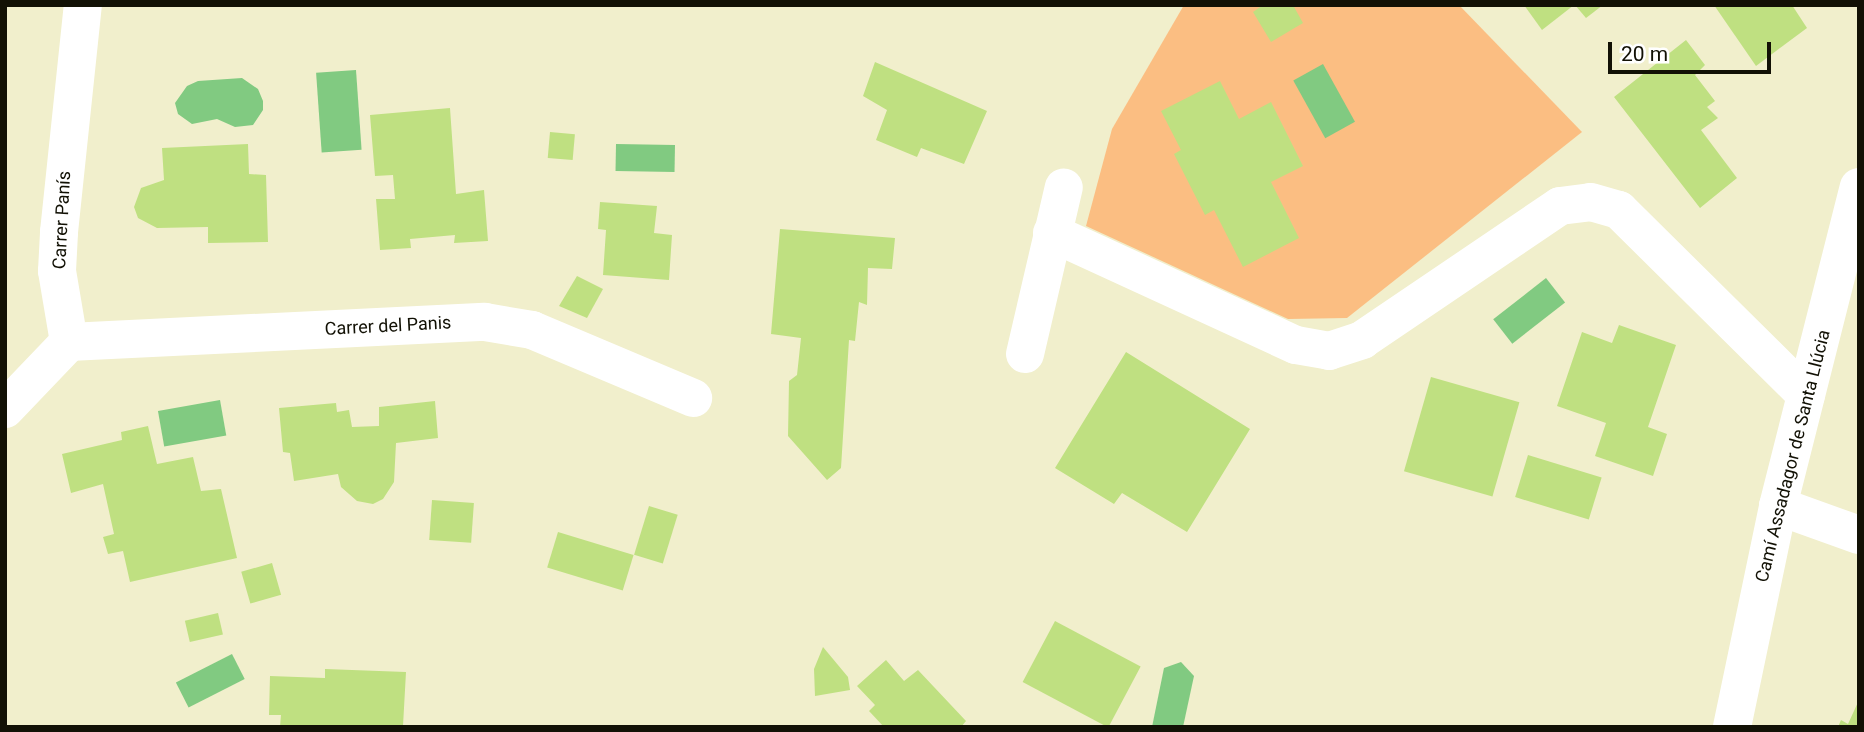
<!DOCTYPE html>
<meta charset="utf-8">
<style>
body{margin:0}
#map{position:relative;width:1864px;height:732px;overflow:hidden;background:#f1efcc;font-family:Roboto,sans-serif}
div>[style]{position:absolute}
.green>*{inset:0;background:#fbbe82}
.water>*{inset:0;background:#81ca81;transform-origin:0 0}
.building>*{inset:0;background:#bfe081;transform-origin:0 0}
.minor>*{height:38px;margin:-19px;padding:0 19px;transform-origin:19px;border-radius:19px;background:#fff}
span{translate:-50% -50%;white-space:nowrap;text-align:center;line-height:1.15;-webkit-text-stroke:5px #fff;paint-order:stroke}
.street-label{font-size:18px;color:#121105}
.frame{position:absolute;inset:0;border:7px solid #121105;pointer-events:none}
.scale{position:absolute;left:1608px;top:42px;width:163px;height:32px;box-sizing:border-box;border:4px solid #121105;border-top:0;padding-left:9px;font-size:21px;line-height:24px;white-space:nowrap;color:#121105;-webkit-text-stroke:5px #fff;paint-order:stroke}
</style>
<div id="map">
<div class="green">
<div style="clip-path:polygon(1184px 5px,1459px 5px,1582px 132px,1347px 318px,1288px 319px,1086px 226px,1112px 129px)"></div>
</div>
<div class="water">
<div style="left:1323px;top:64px;width:66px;height:34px;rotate:61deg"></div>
<div style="left:356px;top:70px;width:80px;height:40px;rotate:86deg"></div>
<div style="clip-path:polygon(242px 78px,258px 89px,263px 101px,263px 110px,253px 125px,235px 127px,217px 119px,192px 124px,178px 114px,175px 103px,187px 86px,198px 81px)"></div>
<div style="left:616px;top:144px;width:59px;height:27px;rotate:1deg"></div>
<div style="left:1546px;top:278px;width:31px;height:67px;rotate:52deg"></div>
<div style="left:220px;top:400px;width:36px;height:63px;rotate:80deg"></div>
<div style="left:232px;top:654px;width:28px;height:63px;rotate:63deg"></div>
<div style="clip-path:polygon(1181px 662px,1194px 676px,1183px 727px,1152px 727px,1164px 668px)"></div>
</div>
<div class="building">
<div style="clip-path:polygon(1263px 5px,1293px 5px,1303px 23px,1271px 42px,1253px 12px)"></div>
<div style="clip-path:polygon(1524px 5px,1574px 5px,1542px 30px)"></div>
<div style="clip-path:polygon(1575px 5px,1603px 5px,1586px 18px)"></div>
<div style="clip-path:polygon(1714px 5px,1792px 5px,1807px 28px,1756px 66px)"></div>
<div style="clip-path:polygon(1686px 40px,1705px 65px,1695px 75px,1715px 101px,1707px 107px,1718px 118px,1701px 130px,1737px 178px,1700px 208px,1614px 97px)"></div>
<div style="clip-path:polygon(875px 62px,987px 111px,964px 164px,921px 148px,917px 157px,876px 140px,887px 110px,863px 96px)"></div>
<div style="clip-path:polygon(1220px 81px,1239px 119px,1271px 102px,1303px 166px,1271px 182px,1299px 238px,1243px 267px,1214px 210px,1205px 215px,1174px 154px,1181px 150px,1161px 111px)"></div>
<div style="clip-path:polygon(450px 108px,456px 194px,484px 190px,488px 241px,454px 243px,455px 235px,410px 239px,411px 248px,380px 250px,376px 199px,395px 199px,393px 175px,375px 176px,370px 115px)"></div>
<div style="left:550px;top:132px;width:25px;height:26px;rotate:5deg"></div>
<div style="clip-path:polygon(248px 144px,249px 174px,266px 175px,268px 242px,208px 243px,208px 227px,157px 228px,138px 218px,134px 207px,141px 188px,164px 180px,162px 148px)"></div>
<div style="clip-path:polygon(600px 202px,657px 206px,654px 233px,672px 235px,669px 280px,603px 275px,606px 230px,598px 229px)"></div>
<div style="clip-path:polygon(780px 229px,895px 238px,892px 269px,868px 268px,867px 305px,859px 302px,855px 341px,849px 340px,841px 468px,827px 480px,788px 436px,789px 381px,797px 375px,801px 338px,771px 334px)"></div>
<div style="clip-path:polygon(577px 276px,603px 289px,587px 318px,559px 306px)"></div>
<div style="clip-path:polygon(1619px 325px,1676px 345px,1648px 427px,1667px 434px,1653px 476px,1595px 456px,1606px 423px,1557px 406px,1582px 332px,1612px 343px)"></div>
<div style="clip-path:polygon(1126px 352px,1250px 429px,1187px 532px,1122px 493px,1114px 504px,1055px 468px)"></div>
<div style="left:1431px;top:377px;width:92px;height:98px;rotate:16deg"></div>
<div style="clip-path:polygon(435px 401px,438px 438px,396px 443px,394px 482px,383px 499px,373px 504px,357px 501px,341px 487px,338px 474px,294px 481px,290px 453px,283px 452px,279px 408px,336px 403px,337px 412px,349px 410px,352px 427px,379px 426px,379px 407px)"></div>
<div style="clip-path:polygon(148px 426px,157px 464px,193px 457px,201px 491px,221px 489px,237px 558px,130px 582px,123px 551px,108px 554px,103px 537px,114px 534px,103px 484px,71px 493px,62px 454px,122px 440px,121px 432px)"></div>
<div style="left:1528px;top:455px;width:77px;height:44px;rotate:17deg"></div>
<div style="left:432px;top:500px;width:42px;height:40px;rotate:4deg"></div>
<div style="left:649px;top:506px;width:30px;height:51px;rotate:17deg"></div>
<div style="left:558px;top:532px;width:79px;height:37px;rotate:17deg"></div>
<div style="left:272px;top:563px;width:33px;height:32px;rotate:74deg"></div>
<div style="left:218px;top:613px;width:22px;height:34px;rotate:77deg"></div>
<div style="left:1055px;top:621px;width:97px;height:69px;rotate:28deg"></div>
<div style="clip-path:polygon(823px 647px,848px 677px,850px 690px,815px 696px,814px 669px)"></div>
<div style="clip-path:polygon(886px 660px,904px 681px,918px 670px,966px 721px,961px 727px,884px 727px,869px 711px,875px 705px,857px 686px)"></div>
<div style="clip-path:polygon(325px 669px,406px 672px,403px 726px,280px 727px,281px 715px,269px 715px,270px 676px,325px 678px)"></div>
<div style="clip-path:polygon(1859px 700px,1859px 727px,1838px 727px,1841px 720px,1848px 724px)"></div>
</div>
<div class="minor">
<div style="left:1052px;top:233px;width:268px;rotate:24.7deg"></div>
<div style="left:1296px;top:345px;width:34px;rotate:10deg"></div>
<div style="left:1329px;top:351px;width:35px;rotate:-18deg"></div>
<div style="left:1362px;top:340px;width:239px;rotate:-34.1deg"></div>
<div style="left:1560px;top:206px;width:31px;rotate:-7deg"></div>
<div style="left:1591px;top:202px;width:29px;rotate:16deg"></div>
<div style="left:1619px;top:210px;width:263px;rotate:44.7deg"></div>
<div style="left:69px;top:342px;width:416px;rotate:-2.8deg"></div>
<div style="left:485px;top:322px;width:48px;rotate:9.7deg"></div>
<div style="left:532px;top:330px;width:175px;rotate:22.9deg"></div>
<div style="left:1025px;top:354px;width:171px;rotate:-76.9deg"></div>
<div style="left:5px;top:409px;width:93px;rotate:-46.3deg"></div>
<div style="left:69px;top:342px;width:72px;rotate:-99.6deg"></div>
<div style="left:57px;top:271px;width:39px;rotate:-87deg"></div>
<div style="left:59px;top:232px;width:228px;rotate:-84deg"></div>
<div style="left:1778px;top:506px;width:86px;rotate:19.7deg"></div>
<div style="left:1732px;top:727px;width:226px;rotate:-78.2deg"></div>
<div style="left:1778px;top:506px;width:329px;rotate:-75.8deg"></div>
</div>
<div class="street-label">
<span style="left:62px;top:220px;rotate:-87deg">Carrer Panís</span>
<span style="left:388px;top:326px;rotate:-3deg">Carrer del Panis</span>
<span style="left:1793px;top:456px;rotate:-76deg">Camí Assadagor de Santa Llúcia</span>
</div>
<div class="frame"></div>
<div class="scale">20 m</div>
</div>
